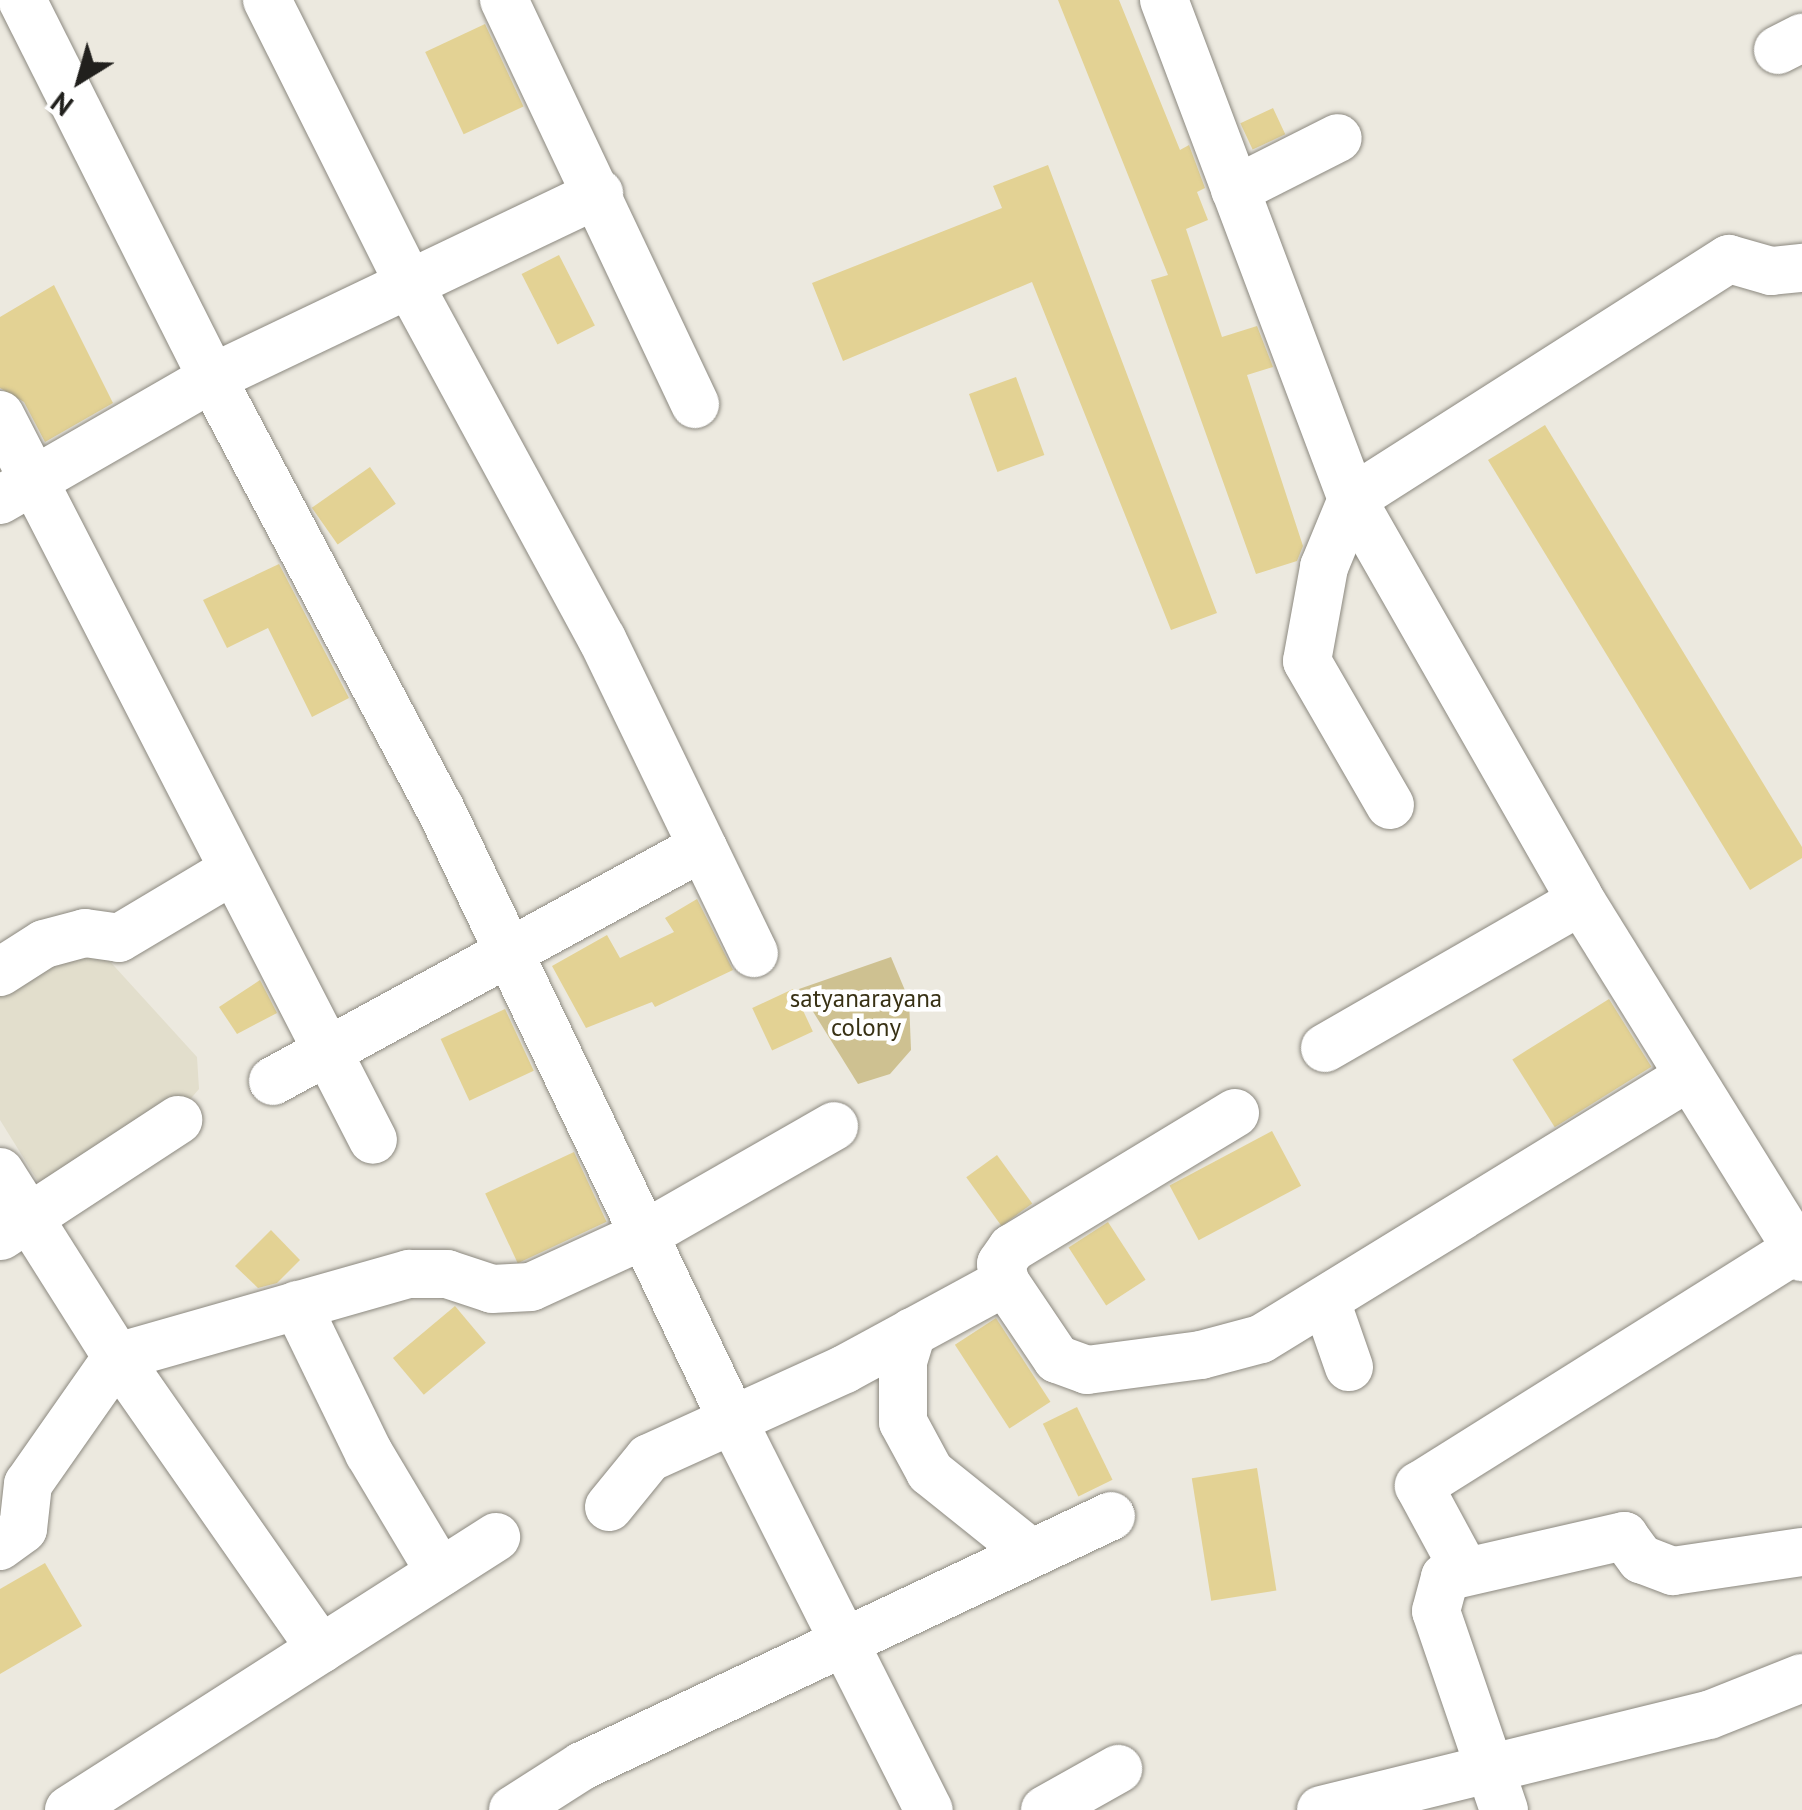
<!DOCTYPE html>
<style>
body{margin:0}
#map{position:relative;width:1802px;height:1810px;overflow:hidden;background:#ece9df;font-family:"PT Sans",sans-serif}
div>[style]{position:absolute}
.built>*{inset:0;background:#e2decc}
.green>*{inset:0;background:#cec191}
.building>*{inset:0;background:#e3d294;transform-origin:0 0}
.roads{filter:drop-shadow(0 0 2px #8c8980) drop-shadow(0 0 2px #8c8980)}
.minor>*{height:48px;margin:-24px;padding:0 24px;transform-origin:24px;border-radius:24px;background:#fff}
span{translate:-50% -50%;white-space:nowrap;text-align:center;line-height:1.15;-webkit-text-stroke:9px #fff;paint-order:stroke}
.park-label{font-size:25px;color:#383114}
.north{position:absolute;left:30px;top:30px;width:100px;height:100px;-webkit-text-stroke:8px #fff;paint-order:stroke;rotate:217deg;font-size:28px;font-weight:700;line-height:40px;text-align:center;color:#21201d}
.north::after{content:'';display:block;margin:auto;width:35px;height:45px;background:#21201d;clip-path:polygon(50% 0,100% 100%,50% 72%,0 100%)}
</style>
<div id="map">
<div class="built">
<div style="clip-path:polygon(105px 956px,197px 1057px,199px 1089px,181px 1110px,46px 1194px,0 1120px,0 983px,30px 961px)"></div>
</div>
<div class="green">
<div style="clip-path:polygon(891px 957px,909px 1000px,911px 1050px,890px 1074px,858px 1084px,799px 989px)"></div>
</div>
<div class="building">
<div style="clip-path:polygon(1058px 0,1119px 0,1180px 150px,1189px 145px,1205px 188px,1197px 192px,1208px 220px,1186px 229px,1222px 337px,1257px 326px,1273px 367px,1247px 375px,1303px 546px,1297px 561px,1256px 574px,1151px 280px,1168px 275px)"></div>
<div style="left:485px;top:24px;width:91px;height:66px;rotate:65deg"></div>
<div style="left:1273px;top:108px;width:29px;height:36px;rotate:65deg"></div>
<div style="clip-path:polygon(1048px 165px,1217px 613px,1171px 630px,1032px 282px,843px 361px,812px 283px,1002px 208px,993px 186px)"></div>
<div style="left:559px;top:255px;width:79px;height:42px;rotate:63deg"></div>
<div style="clip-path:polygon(54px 285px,113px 403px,45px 442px,24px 402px,0 388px,0 317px)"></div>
<div style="left:1016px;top:377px;width:83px;height:50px;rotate:70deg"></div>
<div style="clip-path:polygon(1545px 425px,1802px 847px,1802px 858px,1750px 890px,1488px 460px)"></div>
<div style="left:370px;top:467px;width:45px;height:71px;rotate:55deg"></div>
<div style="clip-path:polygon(279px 564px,349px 698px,312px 717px,268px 628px,227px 648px,203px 600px)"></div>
<div style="clip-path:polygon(697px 899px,733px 970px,655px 1007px,652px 1002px,586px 1028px,552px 966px,607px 935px,620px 958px,674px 932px,665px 918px)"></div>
<div style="clip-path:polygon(260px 980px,277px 1013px,237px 1034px,219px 1007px)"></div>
<div style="left:793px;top:989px;width:47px;height:45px;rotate:65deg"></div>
<div style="left:1609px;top:999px;width:80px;height:114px;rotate:58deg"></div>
<div style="left:505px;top:1009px;width:68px;height:71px;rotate:65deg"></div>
<div style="left:1272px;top:1131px;width:62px;height:116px;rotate:62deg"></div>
<div style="left:574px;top:1152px;width:77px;height:98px;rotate:65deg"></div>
<div style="left:997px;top:1155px;width:60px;height:38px;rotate:54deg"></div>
<div style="left:1108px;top:1222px;width:69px;height:47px;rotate:57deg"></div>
<div style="clip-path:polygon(271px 1230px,300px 1260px,277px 1283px,258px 1288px,235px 1266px)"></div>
<div style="left:455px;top:1306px;width:48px;height:81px;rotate:50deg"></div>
<div style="left:996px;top:1318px;width:100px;height:49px;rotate:57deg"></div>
<div style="left:1077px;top:1407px;width:81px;height:38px;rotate:64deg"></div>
<div style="left:1257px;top:1468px;width:124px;height:66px;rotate:81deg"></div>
<div style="clip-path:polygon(45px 1563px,82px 1626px,0 1674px,0 1589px)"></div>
</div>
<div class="roads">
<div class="minor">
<div style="left:22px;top:0;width:423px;rotate:63.3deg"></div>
<div style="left:212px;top:378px;width:487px;rotate:62.1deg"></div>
<div style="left:440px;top:808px;width:675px;rotate:64.46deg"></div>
<div style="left:731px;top:1417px;width:440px;rotate:63.3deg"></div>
<div style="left:267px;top:0;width:318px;rotate:63.4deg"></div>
<div style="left:409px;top:284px;width:404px;rotate:61.5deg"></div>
<div style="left:602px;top:639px;width:349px;rotate:64.2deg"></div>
<div style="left:504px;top:0;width:447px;rotate:64.7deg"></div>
<div style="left:1164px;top:0;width:533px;rotate:69.36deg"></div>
<div style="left:1352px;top:499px;width:457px;rotate:60.3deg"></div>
<div style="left:1578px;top:896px;width:425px;rotate:58.2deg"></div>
<div style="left:1778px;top:50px;width:27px;rotate:-27deg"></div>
<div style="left:1235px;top:190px;width:115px;rotate:-26.8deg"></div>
<div style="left:0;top:415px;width:815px;rotate:62.77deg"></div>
<div style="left:0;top:500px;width:245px;rotate:-29.9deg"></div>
<div style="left:212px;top:378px;width:429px;rotate:-25.5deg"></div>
<div style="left:1390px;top:805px;width:166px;rotate:-120deg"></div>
<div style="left:1307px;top:661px;width:96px;rotate:-79.7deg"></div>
<div style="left:1324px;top:567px;width:74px;rotate:-67.6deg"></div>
<div style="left:1352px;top:499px;width:447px;rotate:-32.5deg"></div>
<div style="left:1729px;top:259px;width:44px;rotate:15.9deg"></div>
<div style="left:1771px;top:271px;width:31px;rotate:-6deg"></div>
<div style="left:0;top:972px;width:52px;rotate:-32.5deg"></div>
<div style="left:44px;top:944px;width:42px;rotate:-15deg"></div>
<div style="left:85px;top:933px;width:34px;rotate:8deg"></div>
<div style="left:119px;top:938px;width:133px;rotate:-30.8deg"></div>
<div style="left:1325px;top:1048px;width:295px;rotate:-29.9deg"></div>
<div style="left:273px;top:1081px;width:489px;rotate:-28.6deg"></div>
<div style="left:1235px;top:1113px;width:261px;rotate:148.8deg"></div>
<div style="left:1012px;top:1248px;width:19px;rotate:125deg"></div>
<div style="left:1001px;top:1264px;width:18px;rotate:77deg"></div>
<div style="left:1005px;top:1282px;width:93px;rotate:56deg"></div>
<div style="left:1057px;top:1359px;width:32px;rotate:20deg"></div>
<div style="left:1087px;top:1370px;width:115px;rotate:-7.5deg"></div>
<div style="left:1201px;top:1355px;width:62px;rotate:-14.9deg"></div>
<div style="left:1261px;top:1339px;width:501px;rotate:-31.53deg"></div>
<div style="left:0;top:1172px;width:219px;rotate:57.7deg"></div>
<div style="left:117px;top:1357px;width:155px;rotate:125deg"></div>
<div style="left:28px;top:1484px;width:45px;rotate:96.3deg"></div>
<div style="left:23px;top:1529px;width:29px;rotate:144deg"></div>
<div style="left:1px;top:1236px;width:212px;rotate:-33.2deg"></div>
<div style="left:1326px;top:1301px;width:70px;rotate:70.8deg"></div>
<div style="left:297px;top:1305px;width:165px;rotate:64.1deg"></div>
<div style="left:369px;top:1453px;width:139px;rotate:59.2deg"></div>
<div style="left:912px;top:1332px;width:31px;rotate:107deg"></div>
<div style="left:903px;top:1362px;width:60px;rotate:90deg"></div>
<div style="left:903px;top:1422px;width:57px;rotate:61.6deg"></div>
<div style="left:930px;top:1472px;width:129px;rotate:38.7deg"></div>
<div style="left:609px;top:1507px;width:63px;rotate:-50.8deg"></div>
<div style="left:649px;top:1458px;width:215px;rotate:-24.4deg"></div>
<div style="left:845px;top:1369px;width:182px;rotate:-28.5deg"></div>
<div style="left:1465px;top:1571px;width:97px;rotate:-118.4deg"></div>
<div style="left:1419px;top:1486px;width:446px;rotate:-32.1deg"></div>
<div style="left:321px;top:1649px;width:356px;rotate:-124.9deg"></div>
<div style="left:117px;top:1357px;width:304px;rotate:-15.9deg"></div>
<div style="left:409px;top:1274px;width:38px"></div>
<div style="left:447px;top:1274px;width:47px;rotate:18.4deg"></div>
<div style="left:492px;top:1289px;width:39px;rotate:-3deg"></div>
<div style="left:531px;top:1287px;width:124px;rotate:-24.7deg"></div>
<div style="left:644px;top:1235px;width:219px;rotate:-29.8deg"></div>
<div style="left:69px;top:1810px;width:507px;rotate:-32.59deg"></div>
<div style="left:513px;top:1810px;width:82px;rotate:-32.5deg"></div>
<div style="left:582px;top:1766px;width:585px;rotate:-25.29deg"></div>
<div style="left:1045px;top:1810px;width:84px;rotate:-29.3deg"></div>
<div style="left:1321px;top:1810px;width:399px;rotate:-13.8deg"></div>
<div style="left:1709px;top:1715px;width:100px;rotate:-21.7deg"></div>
<div style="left:1504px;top:1810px;width:210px;rotate:-108.9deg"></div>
<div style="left:1436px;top:1611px;width:35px;rotate:-75deg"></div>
<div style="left:1445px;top:1577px;width:184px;rotate:-12.9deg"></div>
<div style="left:1624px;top:1536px;width:29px;rotate:54deg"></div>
<div style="left:1641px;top:1559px;width:34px;rotate:21deg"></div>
<div style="left:1673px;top:1571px;width:130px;rotate:-8.4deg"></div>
</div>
</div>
<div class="park-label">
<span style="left:866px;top:1013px">satyanarayana<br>colony</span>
</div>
<div class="north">N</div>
</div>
